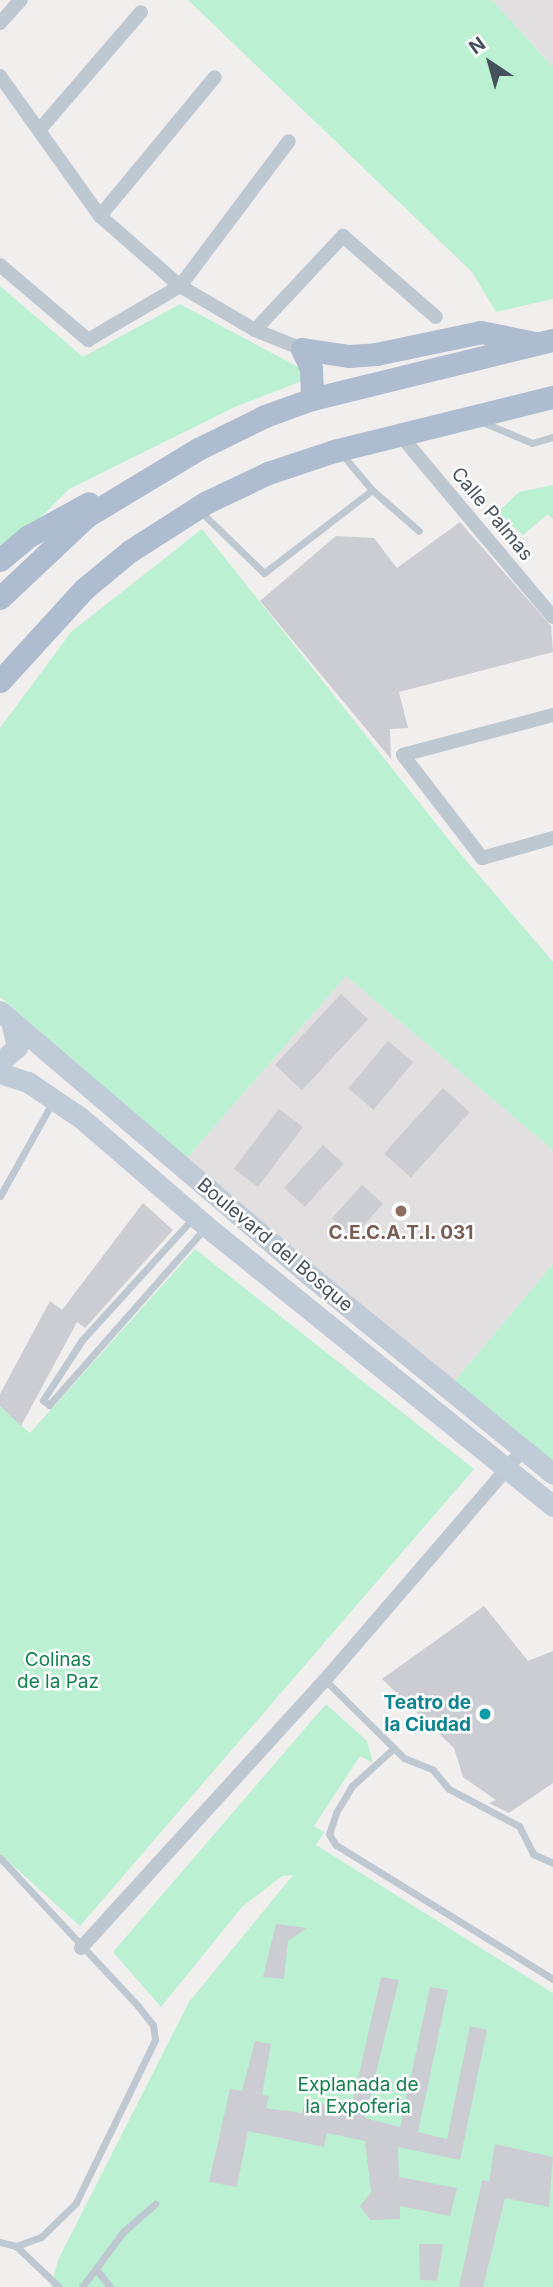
<!DOCTYPE html>
<style>
body{margin:0}
#map{position:relative;width:553px;height:2287px;overflow:hidden;background:#f1eeee;font-family:Inter,sans-serif}
div>[style]{position:absolute}
.education>*{inset:0;background:#e2dfe0}
.green>*{inset:0;background:#bbf1d2}
.building>*{inset:0;background:#cbcdd3;transform-origin:0 0}
.lane>*{height:7px;margin:-3.5px;padding:0 3.5px;transform-origin:3.5px;border-radius:3.5px;background:#bec8d1}
.street>*{height:14px;margin:-7px;padding:0 7px;transform-origin:7px;border-radius:7px;background:#bec8d1}
.secondary>*{height:21px;margin:-10.5px;padding:0 10.5px;transform-origin:10.5px;border-radius:10.5px;background:#c0cbd8}
.primary>*{height:23px;margin:-11.5px;padding:0 11.5px;transform-origin:11.5px;border-radius:11.5px;background:#adbccf}
.dots>*{width:19px;height:19px;translate:-50% -50%;box-sizing:border-box;border:4px solid #fff;border-radius:50%}
span{translate:-50% -50%;white-space:nowrap;text-align:center;line-height:1.15;-webkit-text-stroke:5px #fff;paint-order:stroke}
.street-label{font-size:19px;color:#46515d}
.education-label{font-size:19px;color:#785e54;font-weight:700}
.park-label{font-size:19px;color:#13814f}
.culture-label{font-size:19px;color:#0d838f;font-weight:700}
.right{translate:-100% -50%;text-align:right}
.north{position:absolute;left:455px;top:28px;width:70px;height:70px;-webkit-text-stroke:5px #fff;paint-order:stroke;rotate:324deg;font-size:19px;font-weight:700;line-height:28px;text-align:center;color:#46515d}
.north::after{content:'';display:block;margin:auto;width:24px;height:32px;background:#46515d;clip-path:polygon(50% 0,100% 100%,50% 72%,0 100%)}
</style>
<div id="map">
<div class="education">
<div style="clip-path:polygon(492px 0,553px 0,553px 67px)"></div>
<div style="clip-path:polygon(346px 976px,553px 1150px,553px 1264px,453px 1383px,187px 1158px)"></div>
</div>
<div class="green">
<div style="clip-path:polygon(188px 0,492px 0,553px 67px,553px 299px,496px 312px,472px 272px)"></div>
<div style="clip-path:polygon(0 286px,83px 357px,180px 304px,315px 376px,237px 406px,69px 489px,0 558px)"></div>
<div style="clip-path:polygon(553px 485px,553px 519px,548px 514px,523px 535px,497px 513px,519px 492px)"></div>
<div style="clip-path:polygon(202px 529px,453px 845px,553px 962px,553px 1150px,346px 976px,187px 1158px,0 997px,0 728px,71px 632px)"></div>
<div style="clip-path:polygon(195px 1249px,474px 1469px,80px 1926px,0 1854px,0 1406px,30px 1433px)"></div>
<div style="clip-path:polygon(553px 1264px,553px 1466px,453px 1383px)"></div>
<div style="clip-path:polygon(326px 1704px,367px 1741px,373px 1763px,360px 1756px,314px 1826px,324px 1832px,316px 1845px,553px 1993px,553px 2287px,51px 2287px,58px 2260px,189px 2002px,293px 1875px,282px 1876px,242px 1907px,161px 2007px,113px 1952px)"></div>
</div>
<div class="building">
<div style="clip-path:polygon(460px 522px,551px 626px,553px 652px,399px 692px,408px 728px,390px 729px,391px 759px,260px 601px,336px 536px,374px 538px,397px 568px)"></div>
<div style="left:341px;top:994px;width:37px;height:97px;rotate:43deg"></div>
<div style="left:388px;top:1041px;width:33px;height:62px;rotate:40deg"></div>
<div style="left:443px;top:1088px;width:36px;height:88px;rotate:42deg"></div>
<div style="left:279px;top:1109px;width:30px;height:75px;rotate:37deg"></div>
<div style="left:323px;top:1145px;width:28px;height:58px;rotate:42deg"></div>
<div style="left:362px;top:1185px;width:28px;height:45px;rotate:42deg"></div>
<div style="clip-path:polygon(143px 1203px,173px 1230px,85px 1328px,77px 1322px,21px 1426px,0 1406px,0 1394px,50px 1301px,62px 1310px)"></div>
<div style="clip-path:polygon(484px 1606px,528px 1661px,553px 1651px,553px 1783px,509px 1813px,489px 1803px,496px 1800px,463px 1777px,454px 1748px,382px 1679px)"></div>
<div style="clip-path:polygon(276px 1924px,307px 1928px,288px 1941px,284px 1979px,263px 1977px)"></div>
<div style="clip-path:polygon(381px 1977px,399px 1980px,365px 2118px,400px 2127px,430px 1987px,448px 1990px,418px 2132px,447px 2139px,470px 2026px,487px 2030px,460px 2160px,398px 2147px,399px 2177px,457px 2188px,450px 2216px,400px 2206px,400px 2219px,370px 2220px,360px 2206px,371px 2192px,365px 2141px,327px 2133px,324px 2147px,248px 2131px,237px 2187px,209px 2182px,230px 2089px,242px 2091px,255px 2041px,271px 2044px,262px 2095px,269px 2096px,266px 2108px,302px 2113px,305px 2101px,351px 2110px)"></div>
<div style="clip-path:polygon(495px 2144px,553px 2157px,549px 2207px,505px 2198px,483px 2287px,459px 2287px,482px 2180px,489px 2182px)"></div>
<div style="clip-path:polygon(419px 2244px,443px 2244px,437px 2281px,420px 2280px)"></div>
</div>
<div class="lane">
<div style="left:480px;top:421px;width:56px;rotate:22.9deg"></div>
<div style="left:532px;top:443px;width:22px;rotate:-16deg"></div>
<div style="left:341px;top:453px;width:48px;rotate:50deg"></div>
<div style="left:372px;top:490px;width:62px;rotate:41.1deg"></div>
<div style="left:200px;top:511px;width:89px;rotate:44.1deg"></div>
<div style="left:264px;top:573px;width:136px;rotate:-37.5deg"></div>
<div style="left:0;top:1196px;width:107px;rotate:-60.8deg"></div>
<div style="left:193px;top:1218px;width:165px;rotate:132.3deg"></div>
<div style="left:82px;top:1340px;width:72px;rotate:123deg"></div>
<div style="left:43px;top:1400px;width:8px;rotate:40deg"></div>
<div style="left:49px;top:1405px;width:235px;rotate:-48.6deg"></div>
<div style="left:325px;top:1680px;width:111px;rotate:44.6deg"></div>
<div style="left:404px;top:1758px;width:31px;rotate:22deg"></div>
<div style="left:433px;top:1770px;width:25px;rotate:50deg"></div>
<div style="left:449px;top:1789px;width:79px;rotate:27.9deg"></div>
<div style="left:519px;top:1826px;width:31px;rotate:63deg"></div>
<div style="left:533px;top:1854px;width:22px;rotate:24deg"></div>
<div style="left:394px;top:1748px;width:57px;rotate:137.9deg"></div>
<div style="left:352px;top:1786px;width:31px;rotate:121deg"></div>
<div style="left:336px;top:1813px;width:22px;rotate:108deg"></div>
<div style="left:329px;top:1834px;width:13px;rotate:58deg"></div>
<div style="left:336px;top:1845px;width:255px;rotate:31.7deg"></div>
<div style="left:0;top:1858px;width:202px;rotate:47deg"></div>
<div style="left:138px;top:2006px;width:24px;rotate:52deg"></div>
<div style="left:153px;top:2025px;width:15px;rotate:82deg"></div>
<div style="left:155px;top:2040px;width:181px;rotate:115.9deg"></div>
<div style="left:76px;top:2203px;width:49px;rotate:135.8deg"></div>
<div style="left:41px;top:2237px;width:27px;rotate:160deg"></div>
<div style="left:16px;top:2246px;width:16px;rotate:-166deg"></div>
<div style="left:16px;top:2246px;width:59px;rotate:43.6deg"></div>
<div style="left:96px;top:2269px;width:23px;rotate:52deg"></div>
<div style="left:82px;top:2287px;width:69px;rotate:-53.3deg"></div>
<div style="left:123px;top:2232px;width:43px;rotate:-41.2deg"></div>
</div>
<div class="street">
<div style="left:0;top:23px;width:31px;rotate:-48deg"></div>
<div style="left:0;top:76px;width:172px;rotate:54.5deg"></div>
<div style="left:100px;top:216px;width:106px;rotate:41.2deg"></div>
<div style="left:180px;top:286px;width:87px;rotate:30.4deg"></div>
<div style="left:255px;top:330px;width:51px;rotate:22deg"></div>
<div style="left:41px;top:128px;width:153px;rotate:-49.2deg"></div>
<div style="left:100px;top:216px;width:180px;rotate:-50.4deg"></div>
<div style="left:0;top:265px;width:116px;rotate:40.4deg"></div>
<div style="left:88px;top:340px;width:107px;rotate:-30.4deg"></div>
<div style="left:180px;top:286px;width:181px;rotate:-53.1deg"></div>
<div style="left:255px;top:330px;width:129px;rotate:-46.9deg"></div>
<div style="left:343px;top:236px;width:123px;rotate:41.1deg"></div>
<div style="left:401px;top:436px;width:236px;rotate:50deg"></div>
<div style="left:553px;top:715px;width:155px;rotate:165.1deg"></div>
<div style="left:403px;top:755px;width:130px;rotate:52.5deg"></div>
<div style="left:482px;top:858px;width:74px;rotate:-15.7deg"></div>
<div style="left:81px;top:1948px;width:362px;rotate:-47.7deg"></div>
<div style="left:325px;top:1680px;width:305px;rotate:-49.3deg"></div>
</div>
<div class="secondary">
<div style="left:0;top:1011px;width:405px;rotate:40.5deg"></div>
<div style="left:308px;top:1274px;width:316px;rotate:39.2deg"></div>
<div style="left:0;top:1062px;width:23px;rotate:-41deg"></div>
<div style="left:17px;top:1047px;width:27px;rotate:-103deg"></div>
<div style="left:0;top:1073px;width:29px;rotate:18deg"></div>
<div style="left:28px;top:1082px;width:64px;rotate:34.2deg"></div>
<div style="left:81px;top:1118px;width:165px;rotate:40.8deg"></div>
<div style="left:206px;top:1226px;width:446px;rotate:38.9deg"></div>
</div>
<div class="primary">
<div style="left:302px;top:349px;width:48px;rotate:8.5deg"></div>
<div style="left:349px;top:356px;width:27px;rotate:-4deg"></div>
<div style="left:376px;top:354px;width:107px;rotate:-11.8deg"></div>
<div style="left:481px;top:332px;width:55px;rotate:11.5deg"></div>
<div style="left:302px;top:349px;width:21px;rotate:65deg"></div>
<div style="left:311px;top:368px;width:31px;rotate:88deg"></div>
<div style="left:0;top:560px;width:38px;rotate:-40deg"></div>
<div style="left:29px;top:536px;width:68px;rotate:-28.8deg"></div>
<div style="left:0;top:598px;width:120px;rotate:-43.3deg"></div>
<div style="left:87px;top:516px;width:130px;rotate:-31.1deg"></div>
<div style="left:198px;top:449px;width:75px;rotate:-26.2deg"></div>
<div style="left:265px;top:416px;width:50px;rotate:-19.9deg"></div>
<div style="left:312px;top:399px;width:248px;rotate:-13.8deg"></div>
<div style="left:0;top:681px;width:125px;rotate:-47.6deg"></div>
<div style="left:84px;top:589px;width:60px;rotate:-39.6deg"></div>
<div style="left:130px;top:551px;width:89px;rotate:-32.6deg"></div>
<div style="left:205px;top:503px;width:70px;rotate:-25.5deg"></div>
<div style="left:268px;top:473px;width:70px;rotate:-18.4deg"></div>
<div style="left:334px;top:451px;width:226px;rotate:-13.9deg"></div>
</div>
<div class="dots">
<div style="left:401px;top:1211px;background:#8d6e63"></div>
<div style="left:485px;top:1714px;background:#0f9aa8"></div>
</div>
<div class="street-label">
<span style="left:492px;top:514px;rotate:50deg">Calle Palmas</span>
<span style="left:275px;top:1245px;rotate:40deg">Boulevard del Bosque</span>
</div>
<div class="education-label">
<span style="left:401px;top:1233px">C.E.C.A.T.I. 031</span>
</div>
<div class="park-label">
<span style="left:58px;top:1671px">Colinas<br>de la Paz</span>
<span style="left:358px;top:2096px">Explanada de<br>la Expoferia</span>
</div>
<div class="culture-label">
<span class="right" style="left:471px;top:1714px">Teatro de<br>la Ciudad</span>
</div>
<div class="north">N</div>
</div>
